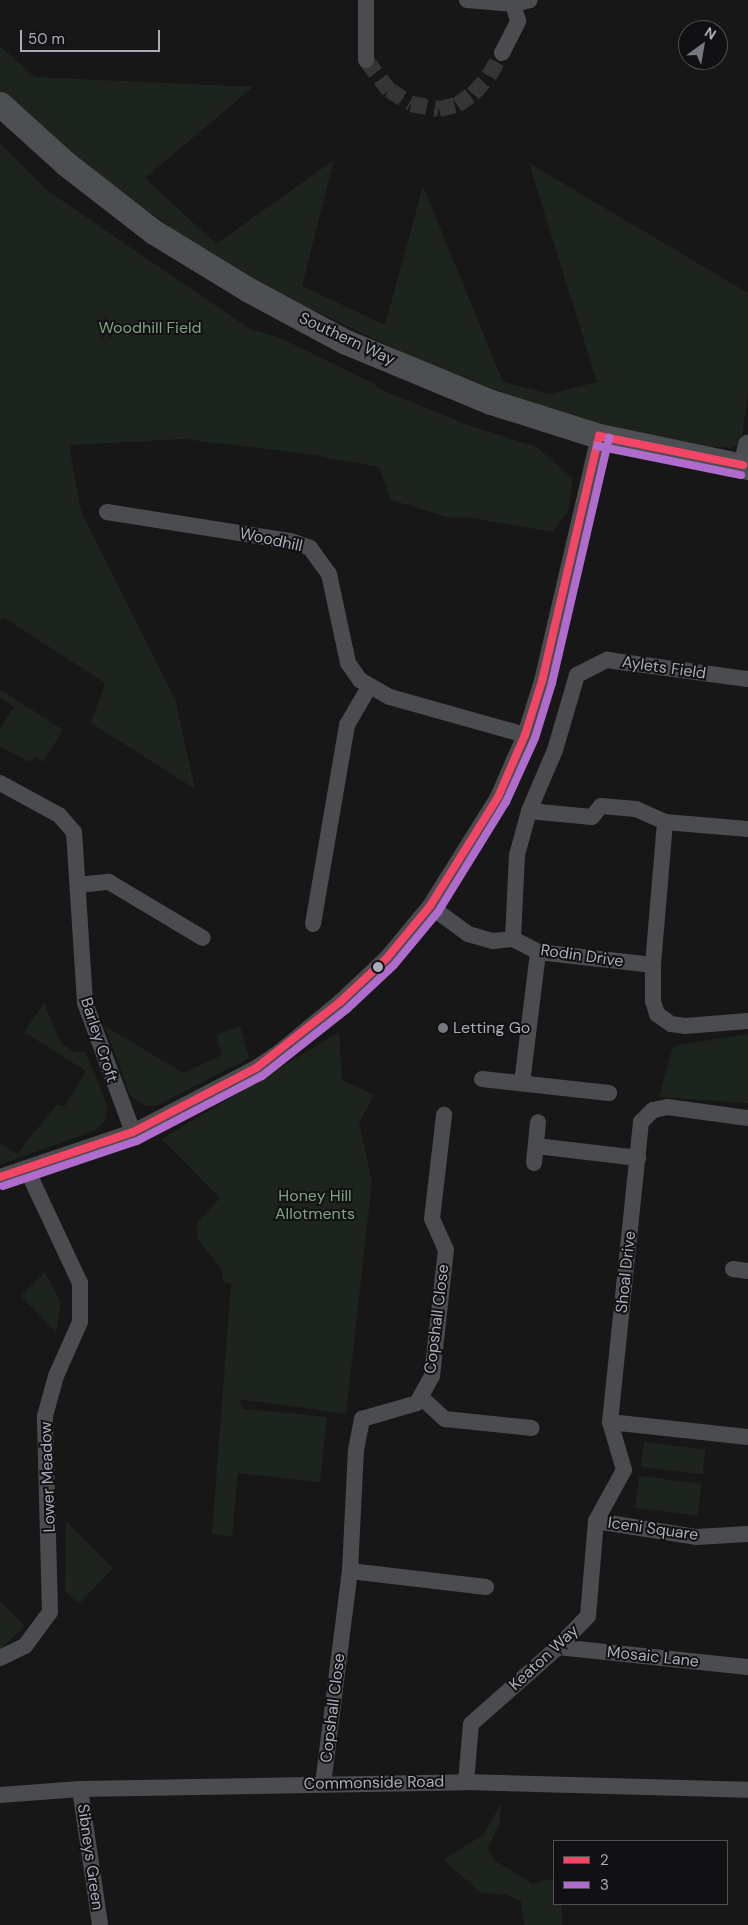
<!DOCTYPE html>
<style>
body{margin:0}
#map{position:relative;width:748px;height:1925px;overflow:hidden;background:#171717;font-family:"DM Sans",sans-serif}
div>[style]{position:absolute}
.green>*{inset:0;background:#1d241e;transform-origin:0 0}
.minor-tunnel>*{height:16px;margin-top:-8px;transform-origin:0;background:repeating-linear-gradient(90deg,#343537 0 16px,transparent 0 24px)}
.minor>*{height:16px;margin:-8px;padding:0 8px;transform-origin:8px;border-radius:8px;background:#4b4c50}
.tertiary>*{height:20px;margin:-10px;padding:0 10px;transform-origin:10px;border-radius:10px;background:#4b4c50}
.primary>*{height:25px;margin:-12.5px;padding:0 12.5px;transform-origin:12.5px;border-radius:12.5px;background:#4d4f52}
.bus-1>*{height:8px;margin:-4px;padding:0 4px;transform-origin:4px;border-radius:4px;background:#f34667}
.bus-2>*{height:8px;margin:-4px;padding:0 4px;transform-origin:4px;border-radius:4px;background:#b06ccc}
.dots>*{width:14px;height:14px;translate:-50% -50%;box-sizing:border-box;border:2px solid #111113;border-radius:50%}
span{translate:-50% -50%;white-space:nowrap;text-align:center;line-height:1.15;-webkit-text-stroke:4px #111113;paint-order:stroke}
.park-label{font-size:16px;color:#7fa381}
.street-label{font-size:16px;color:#a8adb8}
.poi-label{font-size:16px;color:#a8adb8}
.left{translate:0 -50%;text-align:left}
.legend{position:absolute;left:553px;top:1840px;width:175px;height:65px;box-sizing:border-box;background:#111113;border:1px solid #4d4f55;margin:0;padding:6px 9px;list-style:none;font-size:15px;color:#a8adb8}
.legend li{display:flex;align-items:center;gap:10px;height:25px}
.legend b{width:25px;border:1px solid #4d4f55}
.north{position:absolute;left:678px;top:20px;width:50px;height:50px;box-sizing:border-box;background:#111113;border:1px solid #4d4f55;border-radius:50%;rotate:32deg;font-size:14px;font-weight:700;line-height:20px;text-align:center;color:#a8adb8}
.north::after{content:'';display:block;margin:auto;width:18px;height:22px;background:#757880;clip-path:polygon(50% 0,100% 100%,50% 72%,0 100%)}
.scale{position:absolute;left:20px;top:30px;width:140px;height:22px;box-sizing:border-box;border:2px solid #a8adb8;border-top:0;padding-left:6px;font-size:15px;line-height:18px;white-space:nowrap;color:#a8adb8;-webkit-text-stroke:4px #111113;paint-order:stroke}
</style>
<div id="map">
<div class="green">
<div style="clip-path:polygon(0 46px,35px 77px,253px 87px,145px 178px,216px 244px,334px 160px,302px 286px,385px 325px,423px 186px,503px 382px,550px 394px,597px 382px,529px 163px,748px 293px,748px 394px,741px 444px,731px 448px,624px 441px,415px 358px,237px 274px,75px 160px,0 91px)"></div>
<div style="clip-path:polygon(0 143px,48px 191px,250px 329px,278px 337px,375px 384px,377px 388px,468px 425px,537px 447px,573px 479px,568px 512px,552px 532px,467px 517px,451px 518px,391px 500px,379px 467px,308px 454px,184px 439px,69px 445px,81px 511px,175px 699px,195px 789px,91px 723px,105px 683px,3px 617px,0 621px)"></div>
<div style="clip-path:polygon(0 689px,63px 730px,43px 762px,35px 756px,30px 762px,0 747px,0 728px,14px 707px,0 697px)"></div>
<div style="clip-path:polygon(44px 1003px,61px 1043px,74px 1052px,85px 1052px,108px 1107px,105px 1121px,95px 1130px,0 1165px,0 1143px,17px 1154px,57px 1104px,64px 1107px,86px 1071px,24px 1032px)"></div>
<div style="clip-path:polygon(105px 1026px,183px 1073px,222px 1055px,216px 1035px,240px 1026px,249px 1058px,156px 1106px,145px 1106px,130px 1096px)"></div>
<div style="clip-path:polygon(339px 1032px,342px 1080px,374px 1095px,359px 1123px,372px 1181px,346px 1414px,239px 1399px,243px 1409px,327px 1417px,320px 1482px,238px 1473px,232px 1537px,212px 1534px,231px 1284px,223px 1282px,222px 1270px,197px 1238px,197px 1223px,220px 1198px,162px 1139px)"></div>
<div style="clip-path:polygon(748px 1034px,748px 1103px,659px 1097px,673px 1046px)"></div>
<div style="clip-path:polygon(45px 1272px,61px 1303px,56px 1332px,21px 1296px)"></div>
<div style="left:644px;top:1442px;width:62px;height:25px;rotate:7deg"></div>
<div style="left:639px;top:1476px;width:63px;height:32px;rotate:7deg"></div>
<div style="clip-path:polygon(66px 1521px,113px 1568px,79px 1604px,65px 1591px)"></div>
<div style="clip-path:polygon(0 1601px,25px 1626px,0 1650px)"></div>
<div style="clip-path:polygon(501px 1804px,500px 1822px,488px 1848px,495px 1861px,533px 1884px,554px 1878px,554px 1904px,562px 1904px,562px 1925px,524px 1925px,521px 1901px,507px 1895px,482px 1893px,443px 1860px,483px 1835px)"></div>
</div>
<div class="minor-tunnel">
<div style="left:366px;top:60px;width:38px;rotate:53deg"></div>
<div style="left:389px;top:90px;width:26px;rotate:32deg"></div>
<div style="left:411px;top:104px;width:28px;rotate:10deg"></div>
<div style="left:439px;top:109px;width:18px;rotate:-13deg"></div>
<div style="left:457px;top:105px;width:19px;rotate:-35deg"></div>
<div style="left:473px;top:94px;width:24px;rotate:-48deg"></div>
<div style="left:489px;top:76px;width:26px;rotate:-61deg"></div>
</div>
<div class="minor">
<div style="left:366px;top:0;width:60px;rotate:90deg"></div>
<div style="left:467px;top:0;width:46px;rotate:5deg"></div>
<div style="left:513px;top:4px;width:17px;rotate:-13deg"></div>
<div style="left:502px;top:53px;width:36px;rotate:-63deg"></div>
<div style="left:518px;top:21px;width:18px;rotate:-106deg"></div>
<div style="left:107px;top:512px;width:186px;rotate:9deg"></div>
<div style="left:291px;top:541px;width:20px;rotate:20deg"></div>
<div style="left:310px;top:548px;width:32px;rotate:54deg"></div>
<div style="left:329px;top:574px;width:91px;rotate:77.9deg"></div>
<div style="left:348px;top:663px;width:21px;rotate:55deg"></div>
<div style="left:360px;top:680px;width:34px;rotate:30deg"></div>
<div style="left:390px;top:697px;width:140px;rotate:15.7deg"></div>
<div style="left:0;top:783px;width:67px;rotate:28.5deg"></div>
<div style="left:59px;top:815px;width:23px;rotate:49deg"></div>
<div style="left:74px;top:832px;width:171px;rotate:86.3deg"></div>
<div style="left:85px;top:1003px;width:138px;rotate:69.6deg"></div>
<div style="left:529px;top:811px;width:63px;rotate:5.4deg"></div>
<div style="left:592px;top:817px;width:14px;rotate:-51deg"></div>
<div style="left:601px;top:806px;width:35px;rotate:5deg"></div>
<div style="left:636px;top:809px;width:32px;rotate:24deg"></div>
<div style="left:78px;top:885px;width:31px;rotate:-6deg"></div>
<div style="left:109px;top:882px;width:109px;rotate:30.8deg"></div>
<div style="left:430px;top:906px;width:47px;rotate:36.4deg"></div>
<div style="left:468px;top:934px;width:26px;rotate:16deg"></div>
<div style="left:493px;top:941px;width:20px;rotate:-6deg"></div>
<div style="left:513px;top:939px;width:84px;rotate:-87.3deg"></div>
<div style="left:517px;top:855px;width:46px;rotate:-74.7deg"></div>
<div style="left:529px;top:811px;width:66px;rotate:-66.9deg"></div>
<div style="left:555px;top:750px;width:78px;rotate:-73.7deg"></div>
<div style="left:577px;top:675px;width:34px;rotate:-27deg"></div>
<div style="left:607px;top:660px;width:142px;rotate:7.7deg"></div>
<div style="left:313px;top:924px;width:202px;rotate:-80.3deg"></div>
<div style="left:347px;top:725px;width:44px;rotate:-59.9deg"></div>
<div style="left:513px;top:939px;width:28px;rotate:27deg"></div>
<div style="left:538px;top:952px;width:116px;rotate:6.4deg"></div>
<div style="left:653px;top:965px;width:144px;rotate:-85.2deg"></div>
<div style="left:665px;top:822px;width:83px;rotate:4.8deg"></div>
<div style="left:653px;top:965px;width:36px;rotate:90deg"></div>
<div style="left:653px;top:1001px;width:14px;rotate:73deg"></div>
<div style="left:657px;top:1014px;width:17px;rotate:36deg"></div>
<div style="left:671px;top:1024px;width:14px;rotate:8deg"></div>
<div style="left:685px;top:1026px;width:63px;rotate:-4.5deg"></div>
<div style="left:482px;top:1079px;width:128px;rotate:6.3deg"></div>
<div style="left:522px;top:1083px;width:132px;rotate:-83deg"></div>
<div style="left:536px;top:1146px;width:103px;rotate:6.7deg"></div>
<div style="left:534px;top:1163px;width:41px;rotate:-84.4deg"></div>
<div style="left:0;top:1177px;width:140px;rotate:-18.7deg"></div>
<div style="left:133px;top:1132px;width:139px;rotate:-27.5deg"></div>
<div style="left:256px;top:1068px;width:30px;rotate:-34deg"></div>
<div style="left:281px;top:1051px;width:77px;rotate:-39.7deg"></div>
<div style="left:340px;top:1002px;width:63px;rotate:-43.1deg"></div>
<div style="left:386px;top:959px;width:69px;rotate:-50.3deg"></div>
<div style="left:430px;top:906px;width:128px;rotate:-58deg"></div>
<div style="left:498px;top:797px;width:68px;rotate:-66.5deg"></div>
<div style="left:525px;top:735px;width:57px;rotate:-72.5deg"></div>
<div style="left:542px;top:681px;width:252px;rotate:-76.9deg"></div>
<div style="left:733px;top:1269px;width:15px;rotate:8deg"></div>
<div style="left:421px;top:1397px;width:33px;rotate:43deg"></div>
<div style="left:445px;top:1419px;width:87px;rotate:5.9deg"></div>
<div style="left:610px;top:1422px;width:302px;rotate:-84.1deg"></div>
<div style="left:641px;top:1122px;width:17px;rotate:-45deg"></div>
<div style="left:653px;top:1110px;width:14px;rotate:-12deg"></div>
<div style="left:667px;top:1107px;width:82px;rotate:7.7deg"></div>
<div style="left:748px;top:1437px;width:139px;rotate:-173.8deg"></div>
<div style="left:610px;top:1422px;width:50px;rotate:73.7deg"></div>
<div style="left:624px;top:1470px;width:58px;rotate:118.8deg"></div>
<div style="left:596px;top:1521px;width:101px;rotate:9.1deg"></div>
<div style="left:696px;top:1537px;width:52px;rotate:-3.3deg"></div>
<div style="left:350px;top:1571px;width:137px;rotate:6.7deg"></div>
<div style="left:558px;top:1647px;width:191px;rotate:6deg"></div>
<div style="left:0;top:1658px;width:28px;rotate:-26deg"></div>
<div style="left:25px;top:1646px;width:42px;rotate:-53.7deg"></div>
<div style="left:50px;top:1612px;width:196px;rotate:-91.5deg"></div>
<div style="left:45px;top:1416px;width:41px;rotate:-74.6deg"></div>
<div style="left:56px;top:1376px;width:59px;rotate:-66deg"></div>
<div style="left:80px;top:1322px;width:39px;rotate:-90deg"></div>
<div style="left:80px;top:1283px;width:125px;rotate:-115.1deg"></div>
<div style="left:466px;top:1782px;width:58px;rotate:-85.1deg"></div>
<div style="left:471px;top:1724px;width:116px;rotate:-41.5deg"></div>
<div style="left:558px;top:1647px;width:43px;rotate:-45.9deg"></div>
<div style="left:588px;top:1616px;width:95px;rotate:-85.2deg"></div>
<div style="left:323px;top:1784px;width:215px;rotate:-82.8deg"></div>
<div style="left:350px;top:1571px;width:121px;rotate:-87.2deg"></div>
<div style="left:356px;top:1450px;width:32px;rotate:-79deg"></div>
<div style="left:362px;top:1419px;width:57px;rotate:-16.2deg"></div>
<div style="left:417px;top:1403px;width:31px;rotate:-61deg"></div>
<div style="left:432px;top:1376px;width:127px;rotate:-83.7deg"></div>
<div style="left:446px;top:1250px;width:34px;rotate:-114deg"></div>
<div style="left:432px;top:1219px;width:105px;rotate:-83.4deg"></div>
<div style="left:80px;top:1789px;width:137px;rotate:81.6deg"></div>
<div style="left:0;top:1795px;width:80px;rotate:-4.3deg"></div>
<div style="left:80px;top:1789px;width:386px;rotate:-1deg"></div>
<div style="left:466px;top:1782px;width:282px;rotate:1.6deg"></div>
</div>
<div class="tertiary">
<div style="left:743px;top:465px;width:21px;rotate:-76deg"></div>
</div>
<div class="primary">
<div style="left:0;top:104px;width:88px;rotate:42.2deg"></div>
<div style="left:65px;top:163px;width:113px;rotate:37.8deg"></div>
<div style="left:154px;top:232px;width:109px;rotate:31.5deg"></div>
<div style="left:247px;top:289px;width:112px;rotate:28.2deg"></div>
<div style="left:346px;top:342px;width:157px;rotate:22.5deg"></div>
<div style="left:491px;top:402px;width:113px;rotate:17.5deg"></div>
<div style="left:599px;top:436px;width:152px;rotate:11.8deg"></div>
</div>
<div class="bus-1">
<div style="left:599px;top:436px;width:147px;rotate:11.4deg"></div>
<div style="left:0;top:1177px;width:140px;rotate:-18.7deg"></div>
<div style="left:133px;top:1132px;width:139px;rotate:-27.5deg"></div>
<div style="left:256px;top:1068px;width:107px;rotate:-38.2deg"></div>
<div style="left:340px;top:1002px;width:63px;rotate:-43.1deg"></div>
<div style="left:386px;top:959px;width:69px;rotate:-50.3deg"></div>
<div style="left:430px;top:906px;width:128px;rotate:-58deg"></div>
<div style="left:498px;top:797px;width:68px;rotate:-66.5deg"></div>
<div style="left:525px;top:735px;width:57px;rotate:-72.5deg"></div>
<div style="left:542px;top:681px;width:252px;rotate:-76.9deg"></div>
</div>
<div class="bus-2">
<div style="left:597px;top:446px;width:147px;rotate:11.4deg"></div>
<div style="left:3px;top:1186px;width:141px;rotate:-18.6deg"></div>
<div style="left:137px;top:1141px;width:141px;rotate:-27.5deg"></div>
<div style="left:262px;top:1076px;width:108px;rotate:-38.2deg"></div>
<div style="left:347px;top:1009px;width:64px;rotate:-43.1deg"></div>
<div style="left:394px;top:965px;width:69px;rotate:-50.3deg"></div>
<div style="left:438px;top:912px;width:129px;rotate:-58.3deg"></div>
<div style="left:506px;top:802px;width:70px;rotate:-65.6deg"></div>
<div style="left:535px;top:738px;width:58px;rotate:-72.8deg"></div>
<div style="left:552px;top:683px;width:252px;rotate:-76.9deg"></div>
</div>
<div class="dots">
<div style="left:378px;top:967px;background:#a8adb8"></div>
<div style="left:443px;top:1028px;background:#757880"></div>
</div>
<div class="park-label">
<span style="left:150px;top:328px">Woodhill Field</span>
<span style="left:315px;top:1205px">Honey Hill<br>Allotments</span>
</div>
<div class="street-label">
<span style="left:347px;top:339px;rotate:25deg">Southern Way</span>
<span style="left:271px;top:540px;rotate:12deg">Woodhill</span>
<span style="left:664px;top:668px;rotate:8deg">Aylets Field</span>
<span style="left:582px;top:956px;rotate:8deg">Rodin Drive</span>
<span style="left:99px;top:1040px;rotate:72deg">Barley Croft</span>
<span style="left:626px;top:1272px;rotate:-84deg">Shoal Drive</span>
<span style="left:437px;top:1319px;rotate:-83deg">Copshall Close</span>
<span style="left:48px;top:1477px;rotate:-92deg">Lower Meadow</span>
<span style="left:653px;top:1529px;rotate:8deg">Iceni Square</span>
<span style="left:653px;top:1657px;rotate:6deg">Mosaic Lane</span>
<span style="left:544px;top:1658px;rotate:-43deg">Keaton Way</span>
<span style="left:333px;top:1708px;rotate:-83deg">Copshall Close</span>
<span style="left:374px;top:1783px;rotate:-1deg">Commonside Road</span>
<span style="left:90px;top:1857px;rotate:82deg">Sibneys Green</span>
</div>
<div class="poi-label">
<span class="left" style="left:453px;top:1028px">Letting Go</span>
</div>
<ul class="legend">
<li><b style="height:6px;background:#f34667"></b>2</li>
<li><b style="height:6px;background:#b06ccc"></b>3</li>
</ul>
<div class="north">N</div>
<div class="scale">50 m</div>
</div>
